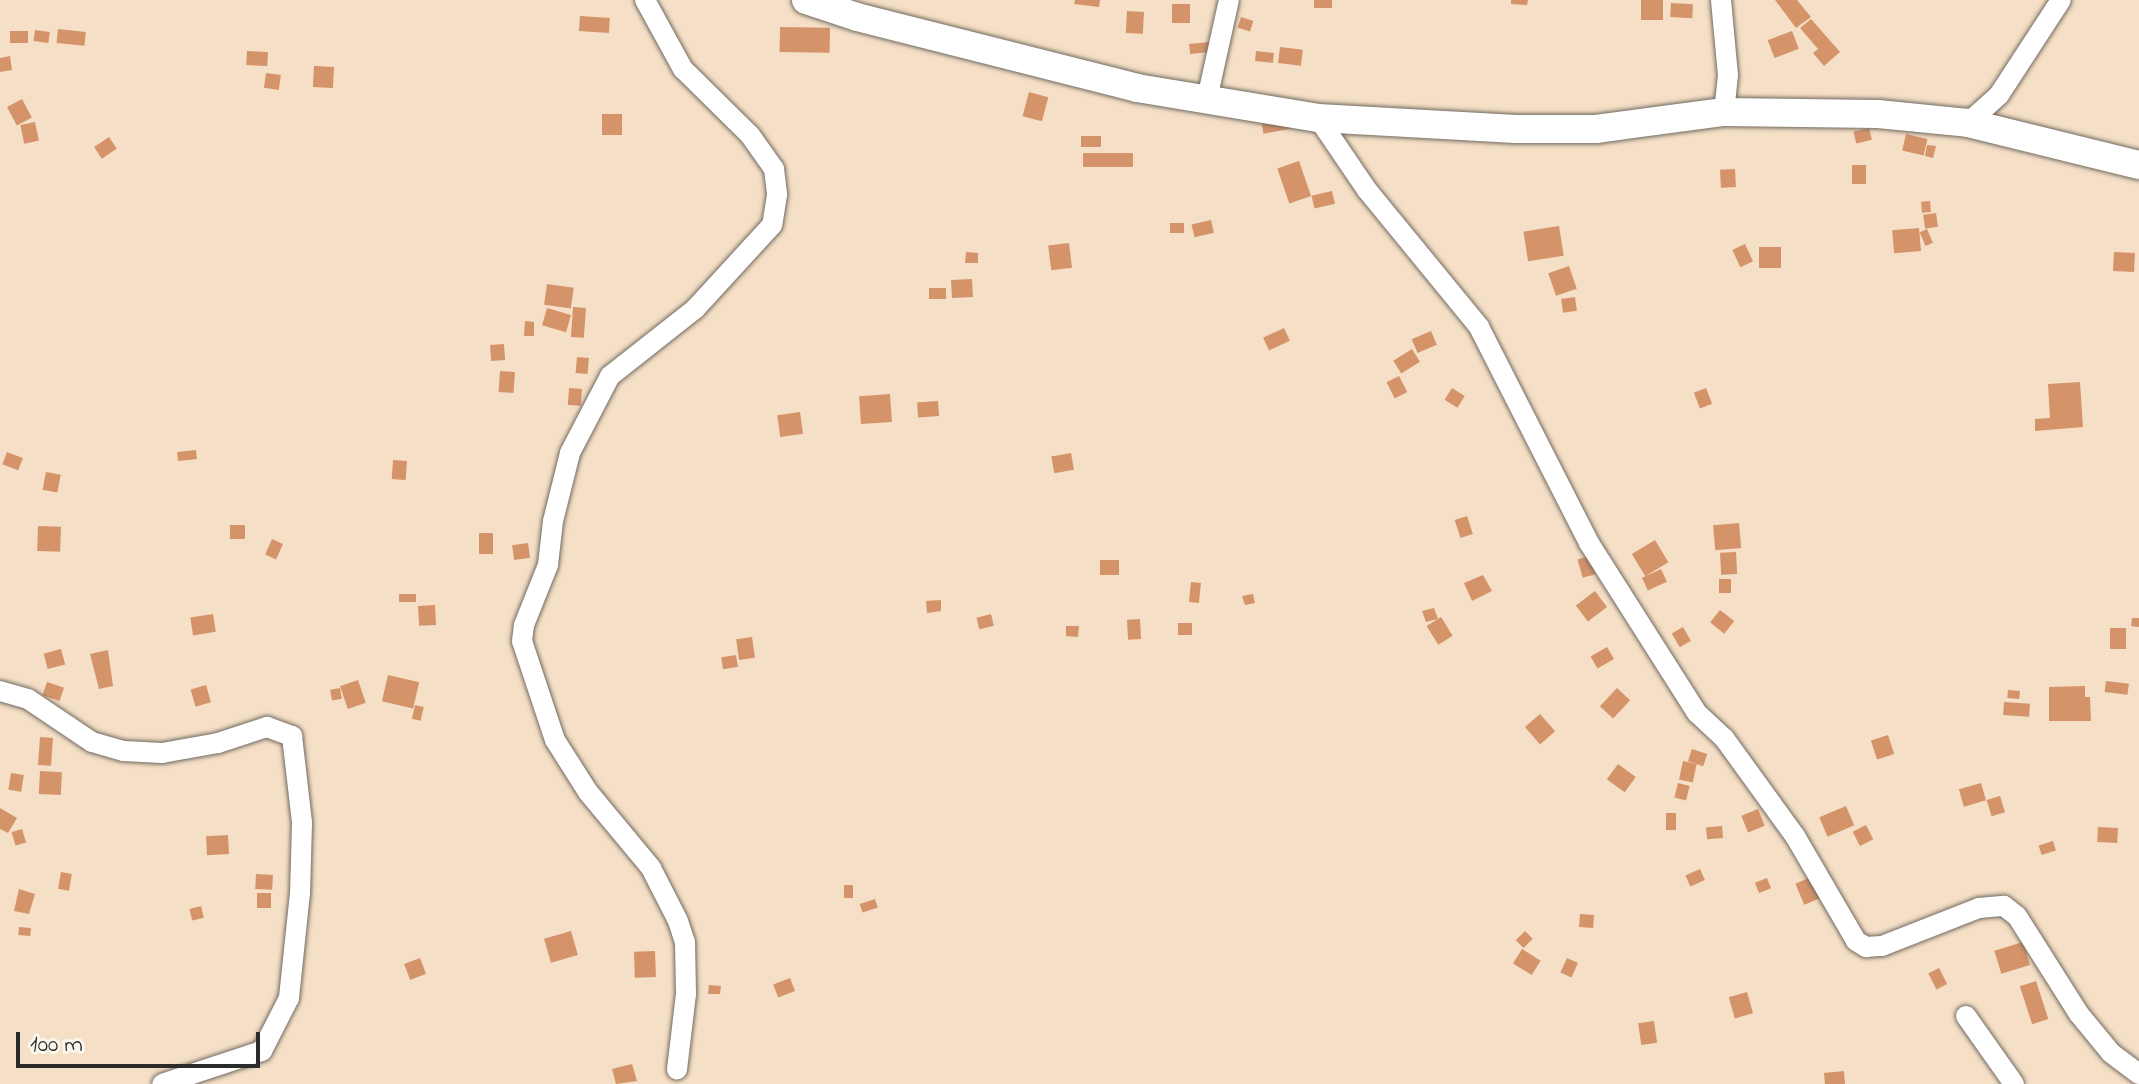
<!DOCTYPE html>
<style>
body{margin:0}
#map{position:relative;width:2139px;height:1084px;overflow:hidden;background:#f5dfc6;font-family:"Indie Flower",sans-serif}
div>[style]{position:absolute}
.building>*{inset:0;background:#d5936a;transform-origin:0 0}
.roads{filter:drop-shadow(0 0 2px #726a61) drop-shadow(0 0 2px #726a61)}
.street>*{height:20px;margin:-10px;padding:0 10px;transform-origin:10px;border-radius:10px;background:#fff}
.secondary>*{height:28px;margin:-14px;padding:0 14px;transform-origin:14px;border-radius:14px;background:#fff}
span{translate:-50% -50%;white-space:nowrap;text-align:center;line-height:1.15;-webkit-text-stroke:6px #fbf7ec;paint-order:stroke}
.scale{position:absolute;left:16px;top:1032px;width:244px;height:36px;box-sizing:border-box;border:4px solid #2b2b2b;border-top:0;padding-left:10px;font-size:24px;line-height:28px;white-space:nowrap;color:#2b2b2b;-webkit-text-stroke:6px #fbf7ec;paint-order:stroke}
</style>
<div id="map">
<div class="building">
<div style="clip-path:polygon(1075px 0,1100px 0,1099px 7px,1074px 4px)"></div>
<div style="left:1314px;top:0;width:18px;height:8px"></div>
<div style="clip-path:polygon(1511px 0,1528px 0,1527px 5px,1511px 4px)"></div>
<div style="left:1641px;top:0;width:22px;height:20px"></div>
<div style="clip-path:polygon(1775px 0,1797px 0,1811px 17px,1796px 28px)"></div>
<div style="left:1671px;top:3px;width:22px;height:14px;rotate:3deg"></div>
<div style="left:1172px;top:4px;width:18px;height:19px"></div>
<div style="left:1127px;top:11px;width:17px;height:22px;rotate:3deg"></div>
<div style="left:580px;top:16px;width:30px;height:15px;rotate:4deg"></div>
<div style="left:1241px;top:17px;width:13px;height:11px;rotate:18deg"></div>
<div style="clip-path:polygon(1811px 19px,1840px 52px,1824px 66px,1813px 53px,1818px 49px,1800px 28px)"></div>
<div style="left:780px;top:27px;width:50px;height:25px;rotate:1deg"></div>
<div style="left:58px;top:29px;width:28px;height:14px;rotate:6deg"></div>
<div style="left:35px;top:30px;width:15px;height:11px;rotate:8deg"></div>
<div style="left:28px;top:31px;width:12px;height:18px;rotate:90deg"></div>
<div style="left:1792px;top:31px;width:19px;height:26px;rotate:69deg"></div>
<div style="left:1209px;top:42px;width:10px;height:20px;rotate:84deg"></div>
<div style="left:1280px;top:47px;width:23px;height:16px;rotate:7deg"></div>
<div style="left:247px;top:51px;width:21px;height:14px;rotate:3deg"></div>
<div style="left:1256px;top:51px;width:18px;height:10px;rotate:6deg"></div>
<div style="clip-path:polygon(10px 56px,12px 70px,0 72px,0 58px)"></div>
<div style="left:314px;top:66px;width:20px;height:21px;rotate:3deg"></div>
<div style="left:266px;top:73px;width:15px;height:15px;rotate:8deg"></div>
<div style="left:1029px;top:92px;width:20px;height:25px;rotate:15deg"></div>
<div style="left:22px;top:99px;width:21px;height:17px;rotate:62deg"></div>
<div style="left:1287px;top:113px;width:16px;height:27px;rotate:79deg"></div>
<div style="left:602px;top:114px;width:20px;height:21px"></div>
<div style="left:35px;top:122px;width:19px;height:15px;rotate:78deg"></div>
<div style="left:1869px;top:128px;width:12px;height:16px;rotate:76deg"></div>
<div style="left:1906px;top:134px;width:22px;height:17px;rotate:13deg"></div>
<div style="left:1081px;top:136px;width:20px;height:11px"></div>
<div style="left:109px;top:137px;width:14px;height:18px;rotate:56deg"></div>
<div style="clip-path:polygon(1927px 145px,1936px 146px,1933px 158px,1925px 156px)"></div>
<div style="left:1083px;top:153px;width:50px;height:14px"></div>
<div style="left:1299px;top:161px;width:37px;height:23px;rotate:71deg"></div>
<div style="left:1852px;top:165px;width:14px;height:19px"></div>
<div style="left:1735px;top:169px;width:18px;height:15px;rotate:87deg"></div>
<div style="left:1332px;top:191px;width:13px;height:21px;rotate:77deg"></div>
<div style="left:1930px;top:201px;width:11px;height:9px;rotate:85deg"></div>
<div style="left:1936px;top:213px;width:14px;height:13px;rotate:82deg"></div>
<div style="left:1211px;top:220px;width:13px;height:20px;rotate:77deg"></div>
<div style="left:1170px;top:223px;width:14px;height:10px"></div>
<div style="left:1559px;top:226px;width:30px;height:36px;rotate:81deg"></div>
<div style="left:1919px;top:228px;width:23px;height:27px;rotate:85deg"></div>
<div style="left:1927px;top:229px;width:15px;height:8px;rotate:67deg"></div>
<div style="left:1069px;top:243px;width:25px;height:21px;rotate:83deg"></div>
<div style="left:1745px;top:244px;width:19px;height:14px;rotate:65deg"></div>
<div style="left:1759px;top:247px;width:22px;height:21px"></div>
<div style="clip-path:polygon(966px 252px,978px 253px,978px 263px,965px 263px)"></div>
<div style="left:2114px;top:252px;width:21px;height:19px;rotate:3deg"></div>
<div style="left:1569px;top:266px;width:24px;height:22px;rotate:71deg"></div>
<div style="left:972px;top:279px;width:18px;height:21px;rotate:87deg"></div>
<div style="left:547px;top:284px;width:27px;height:21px;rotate:8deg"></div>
<div style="left:946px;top:288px;width:11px;height:17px;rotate:90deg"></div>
<div style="left:1575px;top:297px;width:14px;height:14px;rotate:82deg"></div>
<div style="left:573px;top:307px;width:13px;height:30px;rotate:4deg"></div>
<div style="left:547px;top:308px;width:25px;height:18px;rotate:16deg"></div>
<div style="clip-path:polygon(525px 321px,534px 322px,534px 336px,524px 336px)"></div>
<div style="left:1284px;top:328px;width:14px;height:23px;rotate:65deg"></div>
<div style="left:1431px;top:331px;width:15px;height:21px;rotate:67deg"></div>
<div style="left:504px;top:344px;width:16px;height:14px;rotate:86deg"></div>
<div style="left:1412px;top:349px;width:15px;height:22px;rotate:58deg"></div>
<div style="left:577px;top:357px;width:12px;height:16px;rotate:5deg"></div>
<div style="left:500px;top:371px;width:15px;height:21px;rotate:4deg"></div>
<div style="left:1399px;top:376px;width:18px;height:14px;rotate:63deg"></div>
<div style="clip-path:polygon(2080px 382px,2083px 427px,2035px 431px,2035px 419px,2050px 418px,2048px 384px)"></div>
<div style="left:569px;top:388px;width:13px;height:17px;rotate:4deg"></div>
<div style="left:1452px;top:388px;width:15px;height:14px;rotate:32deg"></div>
<div style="left:1706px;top:388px;width:17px;height:13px;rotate:69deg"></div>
<div style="left:890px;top:394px;width:28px;height:31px;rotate:86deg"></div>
<div style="left:938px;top:401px;width:15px;height:21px;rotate:86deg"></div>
<div style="left:800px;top:412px;width:22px;height:23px;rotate:82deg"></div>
<div style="left:196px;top:450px;width:9px;height:19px;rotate:84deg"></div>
<div style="left:7px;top:452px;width:17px;height:13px;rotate:21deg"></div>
<div style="left:1071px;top:453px;width:17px;height:20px;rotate:80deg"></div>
<div style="left:393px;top:460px;width:14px;height:19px;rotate:4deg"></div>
<div style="left:46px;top:472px;width:15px;height:18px;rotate:11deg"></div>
<div style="left:1467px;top:516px;width:19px;height:13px;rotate:72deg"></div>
<div style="left:1739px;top:523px;width:25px;height:26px;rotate:85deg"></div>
<div style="left:245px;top:525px;width:14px;height:15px;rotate:90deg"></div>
<div style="left:38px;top:526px;width:23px;height:25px;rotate:2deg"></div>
<div style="left:479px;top:533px;width:14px;height:21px"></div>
<div style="left:272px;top:539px;width:12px;height:17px;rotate:24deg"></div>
<div style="left:1655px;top:540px;width:26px;height:27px;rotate:59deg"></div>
<div style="left:528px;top:543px;width:15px;height:16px;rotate:82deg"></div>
<div style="left:1736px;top:552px;width:22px;height:16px;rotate:87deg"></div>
<div style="left:1590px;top:556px;width:19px;height:13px;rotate:74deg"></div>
<div style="left:1119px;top:560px;width:15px;height:19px;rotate:90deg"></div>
<div style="left:1661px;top:569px;width:14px;height:21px;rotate:65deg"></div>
<div style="clip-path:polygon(1483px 575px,1492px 591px,1472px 601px,1464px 583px)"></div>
<div style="left:1719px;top:579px;width:12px;height:14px"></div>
<div style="left:1191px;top:582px;width:10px;height:20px;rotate:6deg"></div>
<div style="left:1595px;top:591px;width:20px;height:24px;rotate:53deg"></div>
<div style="left:399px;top:594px;width:17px;height:8px"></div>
<div style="clip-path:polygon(1253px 594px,1255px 603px,1245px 605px,1242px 596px)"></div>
<div style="clip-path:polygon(941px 600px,941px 611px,927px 613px,926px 601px)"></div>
<div style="left:435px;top:605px;width:20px;height:17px;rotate:87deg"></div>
<div style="clip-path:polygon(1434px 608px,1438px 619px,1426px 622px,1422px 611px)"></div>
<div style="left:1720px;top:610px;width:18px;height:16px;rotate:38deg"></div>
<div style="left:213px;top:614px;width:18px;height:23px;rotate:81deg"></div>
<div style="left:991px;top:614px;width:12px;height:15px;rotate:76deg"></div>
<div style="left:1441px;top:617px;width:22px;height:17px;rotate:58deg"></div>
<div style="clip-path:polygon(2132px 618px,2139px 618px,2139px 627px,2131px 626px)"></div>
<div style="left:1140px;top:619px;width:20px;height:13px;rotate:87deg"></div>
<div style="left:1178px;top:623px;width:14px;height:12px"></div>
<div style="clip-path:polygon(1066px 626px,1079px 626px,1078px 637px,1066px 636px)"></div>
<div style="left:1683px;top:627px;width:16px;height:13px;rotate:60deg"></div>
<div style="left:2110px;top:628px;width:16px;height:21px"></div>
<div style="left:752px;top:637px;width:21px;height:16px;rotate:82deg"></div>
<div style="left:1607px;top:647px;width:14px;height:19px;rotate:60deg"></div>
<div style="left:61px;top:649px;width:16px;height:18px;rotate:75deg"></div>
<div style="clip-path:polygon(108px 650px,113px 686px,99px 689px,90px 654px)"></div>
<div style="left:736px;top:655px;width:12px;height:15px;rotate:81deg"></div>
<div style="left:388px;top:675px;width:32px;height:27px;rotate:13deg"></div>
<div style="left:358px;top:680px;width:24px;height:19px;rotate:71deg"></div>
<div style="left:2106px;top:681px;width:23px;height:11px;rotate:7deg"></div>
<div style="left:47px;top:682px;width:18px;height:14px;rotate:19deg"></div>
<div style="left:206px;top:685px;width:18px;height:16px;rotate:74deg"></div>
<div style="clip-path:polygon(2085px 686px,2085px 697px,2090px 697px,2091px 721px,2049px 721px,2049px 687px)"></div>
<div style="left:340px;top:688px;width:11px;height:10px;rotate:80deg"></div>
<div style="left:1617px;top:688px;width:18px;height:25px;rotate:43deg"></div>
<div style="left:2008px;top:690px;width:12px;height:8px;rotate:5deg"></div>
<div style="left:2004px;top:702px;width:26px;height:13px;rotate:4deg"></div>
<div style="left:415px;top:705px;width:9px;height:14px;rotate:13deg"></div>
<div style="left:1540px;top:714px;width:23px;height:20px;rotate:49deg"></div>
<div style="left:1888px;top:735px;width:20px;height:18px;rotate:72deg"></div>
<div style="left:40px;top:737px;width:13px;height:28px;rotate:4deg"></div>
<div style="left:1692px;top:749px;width:16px;height:13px;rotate:18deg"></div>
<div style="left:1683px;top:761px;width:14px;height:19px;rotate:12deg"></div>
<div style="left:1618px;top:764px;width:22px;height:19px;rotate:36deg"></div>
<div style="left:40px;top:771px;width:22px;height:23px;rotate:3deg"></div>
<div style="left:11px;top:773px;width:13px;height:17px;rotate:9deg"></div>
<div style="left:1678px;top:783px;width:12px;height:15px;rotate:14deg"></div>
<div style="left:1981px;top:783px;width:18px;height:23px;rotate:74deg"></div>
<div style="left:2000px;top:796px;width:17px;height:14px;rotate:73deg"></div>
<div style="left:1846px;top:806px;width:21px;height:29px;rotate:67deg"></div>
<div style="clip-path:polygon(0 808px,17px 818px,8px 833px,0 829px)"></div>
<div style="left:1758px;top:809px;width:18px;height:18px;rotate:68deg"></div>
<div style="left:1666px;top:813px;width:10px;height:17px"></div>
<div style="left:1866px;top:825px;width:16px;height:15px;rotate:63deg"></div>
<div style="left:1722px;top:826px;width:12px;height:16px;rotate:85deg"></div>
<div style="left:2098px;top:827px;width:20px;height:15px;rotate:3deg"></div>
<div style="left:22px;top:829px;width:14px;height:11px;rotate:73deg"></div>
<div style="left:228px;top:835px;width:19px;height:22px;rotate:87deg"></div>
<div style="left:2053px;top:841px;width:10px;height:15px;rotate:73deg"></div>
<div style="left:1700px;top:869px;width:12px;height:16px;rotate:66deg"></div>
<div style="left:61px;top:872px;width:11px;height:17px;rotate:10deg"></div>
<div style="left:256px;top:874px;width:17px;height:15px;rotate:3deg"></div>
<div style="left:1811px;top:877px;width:23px;height:17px;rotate:67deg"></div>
<div style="left:1767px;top:878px;width:11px;height:13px;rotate:68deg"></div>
<div style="left:844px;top:885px;width:9px;height:13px"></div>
<div style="clip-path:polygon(19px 889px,35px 894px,29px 914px,14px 911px)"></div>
<div style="left:257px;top:893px;width:14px;height:15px"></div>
<div style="left:875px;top:899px;width:9px;height:16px;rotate:72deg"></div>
<div style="left:201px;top:906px;width:12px;height:12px;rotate:76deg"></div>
<div style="left:1580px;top:914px;width:14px;height:13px;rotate:4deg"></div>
<div style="left:19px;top:927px;width:12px;height:8px;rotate:5deg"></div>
<div style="left:571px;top:931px;width:25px;height:28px;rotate:74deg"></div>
<div style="left:1525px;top:931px;width:11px;height:13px;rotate:45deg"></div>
<div style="left:2023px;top:942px;width:24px;height:30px;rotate:73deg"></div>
<div style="left:1522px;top:949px;width:22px;height:17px;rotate:32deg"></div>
<div style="left:655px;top:951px;width:26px;height:21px;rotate:88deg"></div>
<div style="left:420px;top:958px;width:17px;height:17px;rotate:69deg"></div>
<div style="left:1567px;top:958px;width:12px;height:16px;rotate:24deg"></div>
<div style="left:1939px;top:968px;width:18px;height:12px;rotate:63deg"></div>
<div style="left:790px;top:978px;width:14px;height:18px;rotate:69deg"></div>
<div style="left:2036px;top:981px;width:40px;height:17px;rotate:72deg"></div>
<div style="clip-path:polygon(709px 985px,721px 986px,720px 994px,708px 994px)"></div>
<div style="left:1747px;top:992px;width:22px;height:19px;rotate:74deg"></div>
<div style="left:1654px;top:1021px;width:22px;height:16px;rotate:82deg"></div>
<div style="clip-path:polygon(632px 1064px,637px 1081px,616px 1084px,612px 1069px)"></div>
<div style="clip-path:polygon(1844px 1071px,1845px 1084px,1825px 1084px,1824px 1073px)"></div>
</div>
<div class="roads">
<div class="street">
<div style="left:645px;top:0;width:79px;rotate:61.2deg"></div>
<div style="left:683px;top:69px;width:94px;rotate:44.6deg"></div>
<div style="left:750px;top:135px;width:42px;rotate:54.8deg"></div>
<div style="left:774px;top:169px;width:26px;rotate:83deg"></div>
<div style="left:777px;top:195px;width:30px;rotate:99deg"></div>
<div style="left:772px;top:225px;width:114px;rotate:132.5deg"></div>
<div style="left:695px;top:309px;width:108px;rotate:141.8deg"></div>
<div style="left:610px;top:376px;width:87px;rotate:117.5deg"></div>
<div style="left:570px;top:453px;width:70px;rotate:104deg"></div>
<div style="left:553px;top:521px;width:44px;rotate:96.5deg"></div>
<div style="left:548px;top:565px;width:65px;rotate:111.8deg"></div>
<div style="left:524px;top:625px;width:16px;rotate:97deg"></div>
<div style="left:522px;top:641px;width:104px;rotate:71.6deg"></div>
<div style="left:555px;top:740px;width:62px;rotate:57.6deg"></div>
<div style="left:588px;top:792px;width:99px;rotate:50.3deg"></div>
<div style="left:651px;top:868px;width:59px;rotate:63deg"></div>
<div style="left:678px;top:921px;width:22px;rotate:72deg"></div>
<div style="left:685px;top:942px;width:52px;rotate:88.9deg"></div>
<div style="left:686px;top:994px;width:76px;rotate:96.8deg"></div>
<div style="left:1721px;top:0;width:75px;rotate:84.7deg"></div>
<div style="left:1728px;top:75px;width:37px;rotate:96deg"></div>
<div style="left:1207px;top:99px;width:101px;rotate:-77.5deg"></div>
<div style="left:1318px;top:118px;width:87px;rotate:55.8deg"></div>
<div style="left:1367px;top:190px;width:177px;rotate:50.7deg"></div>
<div style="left:1479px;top:327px;width:242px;rotate:63deg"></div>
<div style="left:1589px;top:543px;width:201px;rotate:57.6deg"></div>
<div style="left:1697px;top:713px;width:37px;rotate:43deg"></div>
<div style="left:1724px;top:738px;width:121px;rotate:54.1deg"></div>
<div style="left:1795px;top:836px;width:121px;rotate:59.8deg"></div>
<div style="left:1856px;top:941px;width:12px;rotate:31deg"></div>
<div style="left:1866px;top:947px;width:16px;rotate:-4deg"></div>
<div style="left:1882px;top:946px;width:104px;rotate:-21.4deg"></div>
<div style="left:1979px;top:908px;width:25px;rotate:-5deg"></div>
<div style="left:2004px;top:906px;width:16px;rotate:38deg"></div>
<div style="left:2017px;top:916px;width:116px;rotate:57.7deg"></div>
<div style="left:2079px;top:1014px;width:50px;rotate:50.6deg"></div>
<div style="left:2111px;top:1053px;width:35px;rotate:37deg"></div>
<div style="left:1968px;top:123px;width:42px;rotate:-42.1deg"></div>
<div style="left:1999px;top:95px;width:113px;rotate:-56.9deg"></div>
<div style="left:0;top:691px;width:29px;rotate:16deg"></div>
<div style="left:28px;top:699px;width:77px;rotate:33.9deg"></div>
<div style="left:92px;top:742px;width:33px;rotate:16deg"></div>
<div style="left:124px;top:751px;width:38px;rotate:3deg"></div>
<div style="left:162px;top:753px;width:57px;rotate:-10.1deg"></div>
<div style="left:218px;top:743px;width:52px;rotate:-18.1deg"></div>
<div style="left:267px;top:727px;width:27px;rotate:20deg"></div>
<div style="left:292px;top:736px;width:88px;rotate:83.4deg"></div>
<div style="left:302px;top:823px;width:70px;rotate:91.6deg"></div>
<div style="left:300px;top:893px;width:106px;rotate:96deg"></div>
<div style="left:289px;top:998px;width:59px;rotate:117deg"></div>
<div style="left:262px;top:1051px;width:105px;rotate:161.7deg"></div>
<div style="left:1966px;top:1016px;width:83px;rotate:54.8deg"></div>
</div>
<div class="secondary">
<div style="left:806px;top:0;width:54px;rotate:18.4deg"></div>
<div style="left:857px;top:17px;width:289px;rotate:14.2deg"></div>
<div style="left:1137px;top:88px;width:183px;rotate:9.4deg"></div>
<div style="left:1318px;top:118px;width:198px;rotate:3.2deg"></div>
<div style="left:1516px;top:129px;width:80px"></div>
<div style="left:1596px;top:129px;width:129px;rotate:-7.6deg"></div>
<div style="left:1724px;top:112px;width:154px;rotate:0.7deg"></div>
<div style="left:1878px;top:114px;width:90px;rotate:5.7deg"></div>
<div style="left:1968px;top:123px;width:176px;rotate:13.8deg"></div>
</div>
</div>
<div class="scale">100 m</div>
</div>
